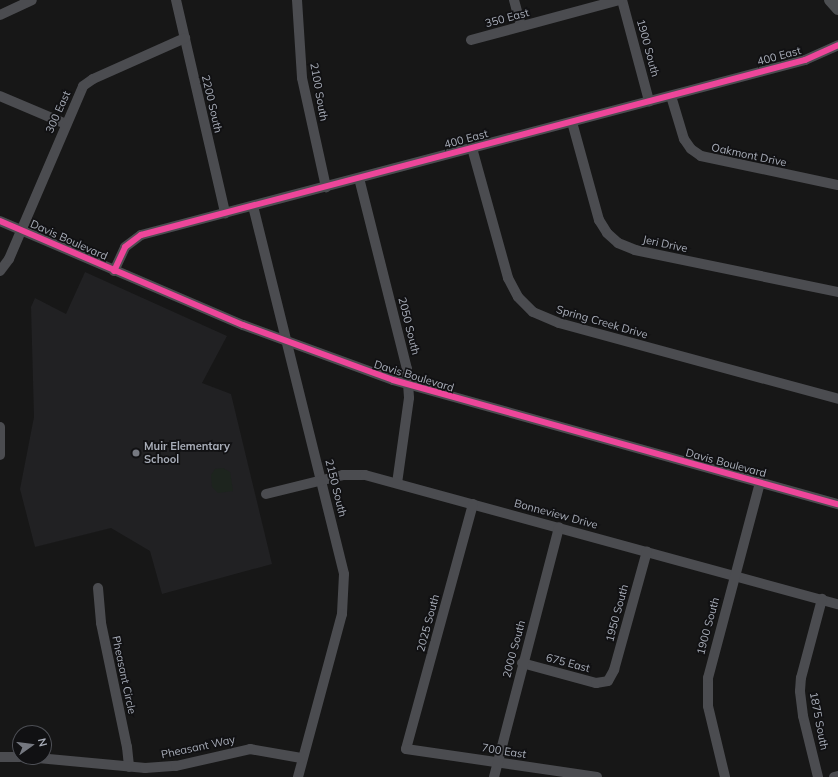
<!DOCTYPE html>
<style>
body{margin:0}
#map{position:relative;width:838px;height:777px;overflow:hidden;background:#171717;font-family:Mulish,sans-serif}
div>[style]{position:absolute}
.built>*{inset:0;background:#212123}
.green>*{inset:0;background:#1d241e}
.minor>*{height:10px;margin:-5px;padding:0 5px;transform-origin:5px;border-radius:5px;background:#4b4c50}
.major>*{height:12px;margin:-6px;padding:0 6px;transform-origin:6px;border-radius:6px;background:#4d4f52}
.cycleway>*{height:6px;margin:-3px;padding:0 3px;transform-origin:3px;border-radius:3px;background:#ed469a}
.dots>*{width:11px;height:11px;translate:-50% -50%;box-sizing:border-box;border:2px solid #111113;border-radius:50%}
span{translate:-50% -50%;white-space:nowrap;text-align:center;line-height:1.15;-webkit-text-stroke:3.5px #111113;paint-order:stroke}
.street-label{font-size:11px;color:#a8adb8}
.poi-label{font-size:11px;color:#a8adb8;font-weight:700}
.left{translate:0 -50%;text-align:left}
.north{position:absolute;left:12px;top:725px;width:40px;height:40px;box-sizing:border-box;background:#111113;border:1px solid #4d4f55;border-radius:50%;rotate:76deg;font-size:11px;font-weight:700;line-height:16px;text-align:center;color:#a8adb8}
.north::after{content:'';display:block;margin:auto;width:14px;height:18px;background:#757880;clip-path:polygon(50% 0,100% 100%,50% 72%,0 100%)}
</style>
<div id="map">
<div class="built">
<div style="clip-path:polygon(85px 272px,227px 336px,202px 383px,231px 394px,272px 564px,162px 594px,150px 551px,111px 528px,35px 547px,20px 489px,34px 417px,31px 307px,35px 298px,66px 314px)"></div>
</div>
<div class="green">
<div style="clip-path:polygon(223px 468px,230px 472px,233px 491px,218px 493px,212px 487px,211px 475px,215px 469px)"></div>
</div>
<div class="minor">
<div style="left:176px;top:0;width:219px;rotate:77deg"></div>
<div style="left:297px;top:0;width:78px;rotate:86.3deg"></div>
<div style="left:302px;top:78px;width:112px;rotate:77.6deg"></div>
<div style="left:514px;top:0;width:27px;rotate:75deg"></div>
<div style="left:622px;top:0;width:105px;rotate:75deg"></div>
<div style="left:0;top:15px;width:35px;rotate:-25deg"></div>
<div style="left:471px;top:40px;width:153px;rotate:-15.1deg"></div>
<div style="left:0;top:96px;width:72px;rotate:23deg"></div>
<div style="left:671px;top:96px;width:45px;rotate:73.2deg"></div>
<div style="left:684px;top:139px;width:12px;rotate:55deg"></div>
<div style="left:691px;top:149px;width:12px;rotate:35deg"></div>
<div style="left:701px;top:156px;width:140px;rotate:12deg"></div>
<div style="left:572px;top:122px;width:102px;rotate:74.6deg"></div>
<div style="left:599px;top:220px;width:15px;rotate:58deg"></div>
<div style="left:607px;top:233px;width:15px;rotate:42deg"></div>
<div style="left:618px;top:243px;width:18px;rotate:22deg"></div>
<div style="left:635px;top:250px;width:207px;rotate:11.7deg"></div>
<div style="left:472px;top:148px;width:135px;rotate:74.5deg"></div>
<div style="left:508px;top:278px;width:21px;rotate:62deg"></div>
<div style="left:518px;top:297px;width:21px;rotate:45deg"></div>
<div style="left:533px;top:312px;width:28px;rotate:23deg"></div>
<div style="left:559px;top:323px;width:289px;rotate:15.2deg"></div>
<div style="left:359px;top:178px;width:197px;rotate:75.9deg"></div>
<div style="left:407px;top:369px;width:29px;rotate:86deg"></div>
<div style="left:409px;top:398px;width:86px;rotate:98deg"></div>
<div style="left:253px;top:206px;width:379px;rotate:76.1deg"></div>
<div style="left:344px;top:574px;width:40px;rotate:92.9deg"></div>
<div style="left:342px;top:614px;width:169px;rotate:105.1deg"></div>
<div style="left:0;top:221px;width:264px;rotate:23.2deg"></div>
<div style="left:243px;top:325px;width:160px;rotate:20.1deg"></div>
<div style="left:393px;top:380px;width:462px;rotate:15.6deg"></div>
<div style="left:0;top:271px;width:15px;rotate:-53deg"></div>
<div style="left:9px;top:259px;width:188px;rotate:-66.8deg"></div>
<div style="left:83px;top:86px;width:12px;rotate:-35deg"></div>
<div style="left:93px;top:79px;width:101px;rotate:-24deg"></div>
<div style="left:114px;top:271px;width:26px;rotate:-65deg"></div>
<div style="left:125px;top:247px;width:20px;rotate:-37deg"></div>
<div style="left:141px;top:235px;width:687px;rotate:-14.76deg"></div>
<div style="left:805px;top:60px;width:36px;rotate:-24deg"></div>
<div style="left:0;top:427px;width:28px;rotate:90deg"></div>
<div style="left:266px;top:494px;width:79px;rotate:-13.9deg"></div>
<div style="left:343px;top:475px;width:22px"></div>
<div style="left:365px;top:475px;width:490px;rotate:15.3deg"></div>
<div style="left:473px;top:504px;width:254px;rotate:105.3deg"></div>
<div style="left:406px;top:749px;width:193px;rotate:8.3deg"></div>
<div style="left:98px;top:588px;width:35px;rotate:85deg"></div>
<div style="left:101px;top:623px;width:127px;rotate:78.2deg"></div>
<div style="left:127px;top:747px;width:20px;rotate:84deg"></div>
<div style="left:522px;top:663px;width:77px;rotate:15.1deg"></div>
<div style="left:596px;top:683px;width:12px;rotate:-9deg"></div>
<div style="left:608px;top:681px;width:13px;rotate:-61deg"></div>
<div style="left:614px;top:670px;width:123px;rotate:-74.5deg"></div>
<div style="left:0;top:757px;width:20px"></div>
<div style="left:27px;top:757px;width:119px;rotate:5.3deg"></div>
<div style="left:145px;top:768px;width:31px;rotate:-4deg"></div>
<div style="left:176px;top:766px;width:76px;rotate:-12.9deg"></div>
<div style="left:250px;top:749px;width:52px;rotate:10deg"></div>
<div style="left:494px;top:777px;width:258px;rotate:-75.4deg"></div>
<div style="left:725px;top:777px;width:73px;rotate:-103.5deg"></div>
<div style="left:708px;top:706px;width:28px;rotate:-90deg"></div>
<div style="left:708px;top:678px;width:202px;rotate:-75.1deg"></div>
<div style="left:818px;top:777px;width:63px;rotate:-103.8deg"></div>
<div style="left:803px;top:716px;width:25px;rotate:-97deg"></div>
<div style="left:800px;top:691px;width:13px;rotate:-86deg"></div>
<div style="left:801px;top:678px;width:82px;rotate:-75.1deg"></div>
<div style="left:834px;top:777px;width:4px;rotate:-14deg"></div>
</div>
<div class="major">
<div style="left:830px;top:0;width:12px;rotate:48deg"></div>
</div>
<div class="cycleway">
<div style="left:0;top:221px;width:264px;rotate:23.2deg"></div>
<div style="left:243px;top:325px;width:160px;rotate:20.1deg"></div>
<div style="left:393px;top:380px;width:462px;rotate:15.6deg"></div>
<div style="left:114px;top:271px;width:26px;rotate:-65deg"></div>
<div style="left:125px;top:247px;width:20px;rotate:-37deg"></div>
<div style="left:141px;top:235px;width:687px;rotate:-14.76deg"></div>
<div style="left:805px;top:60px;width:36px;rotate:-24deg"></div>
</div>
<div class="dots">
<div style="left:136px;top:453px;background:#757880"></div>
</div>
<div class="street-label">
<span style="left:507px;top:18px;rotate:-15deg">350 East</span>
<span style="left:648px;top:48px;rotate:75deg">1900 South</span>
<span style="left:779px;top:56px;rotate:-15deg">400 East</span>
<span style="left:319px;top:92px;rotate:80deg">2100 South</span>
<span style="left:212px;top:104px;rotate:77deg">2200 South</span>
<span style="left:58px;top:112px;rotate:-66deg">300 East</span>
<span style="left:466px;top:139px;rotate:-15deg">400 East</span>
<span style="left:749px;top:155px;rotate:12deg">Oakmont Drive</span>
<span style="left:69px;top:240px;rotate:24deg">Davis Boulevard</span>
<span style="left:665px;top:244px;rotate:12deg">Jeri Drive</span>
<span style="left:602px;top:322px;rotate:16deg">Spring Creek Drive</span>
<span style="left:409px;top:326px;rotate:76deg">2050 South</span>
<span style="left:414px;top:376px;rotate:17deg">Davis Boulevard</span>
<span style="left:726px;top:463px;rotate:15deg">Davis Boulevard</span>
<span style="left:336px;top:488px;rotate:76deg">2150 South</span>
<span style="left:556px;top:514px;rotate:15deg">Bonneview Drive</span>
<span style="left:617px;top:613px;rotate:-75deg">1950 South</span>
<span style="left:428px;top:623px;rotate:-75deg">2025 South</span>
<span style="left:708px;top:626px;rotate:-75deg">1900 South</span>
<span style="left:514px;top:649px;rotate:-75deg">2000 South</span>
<span style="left:568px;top:663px;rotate:15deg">675 East</span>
<span style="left:124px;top:675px;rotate:78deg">Pheasant Circle</span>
<span style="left:819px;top:721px;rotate:79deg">1875 South</span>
<span style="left:198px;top:747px;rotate:-12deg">Pheasant Way</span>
<span style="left:504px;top:751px;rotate:9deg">700 East</span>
</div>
<div class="poi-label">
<span class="left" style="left:144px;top:453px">Muir Elementary<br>School</span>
</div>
<div class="north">N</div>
</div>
